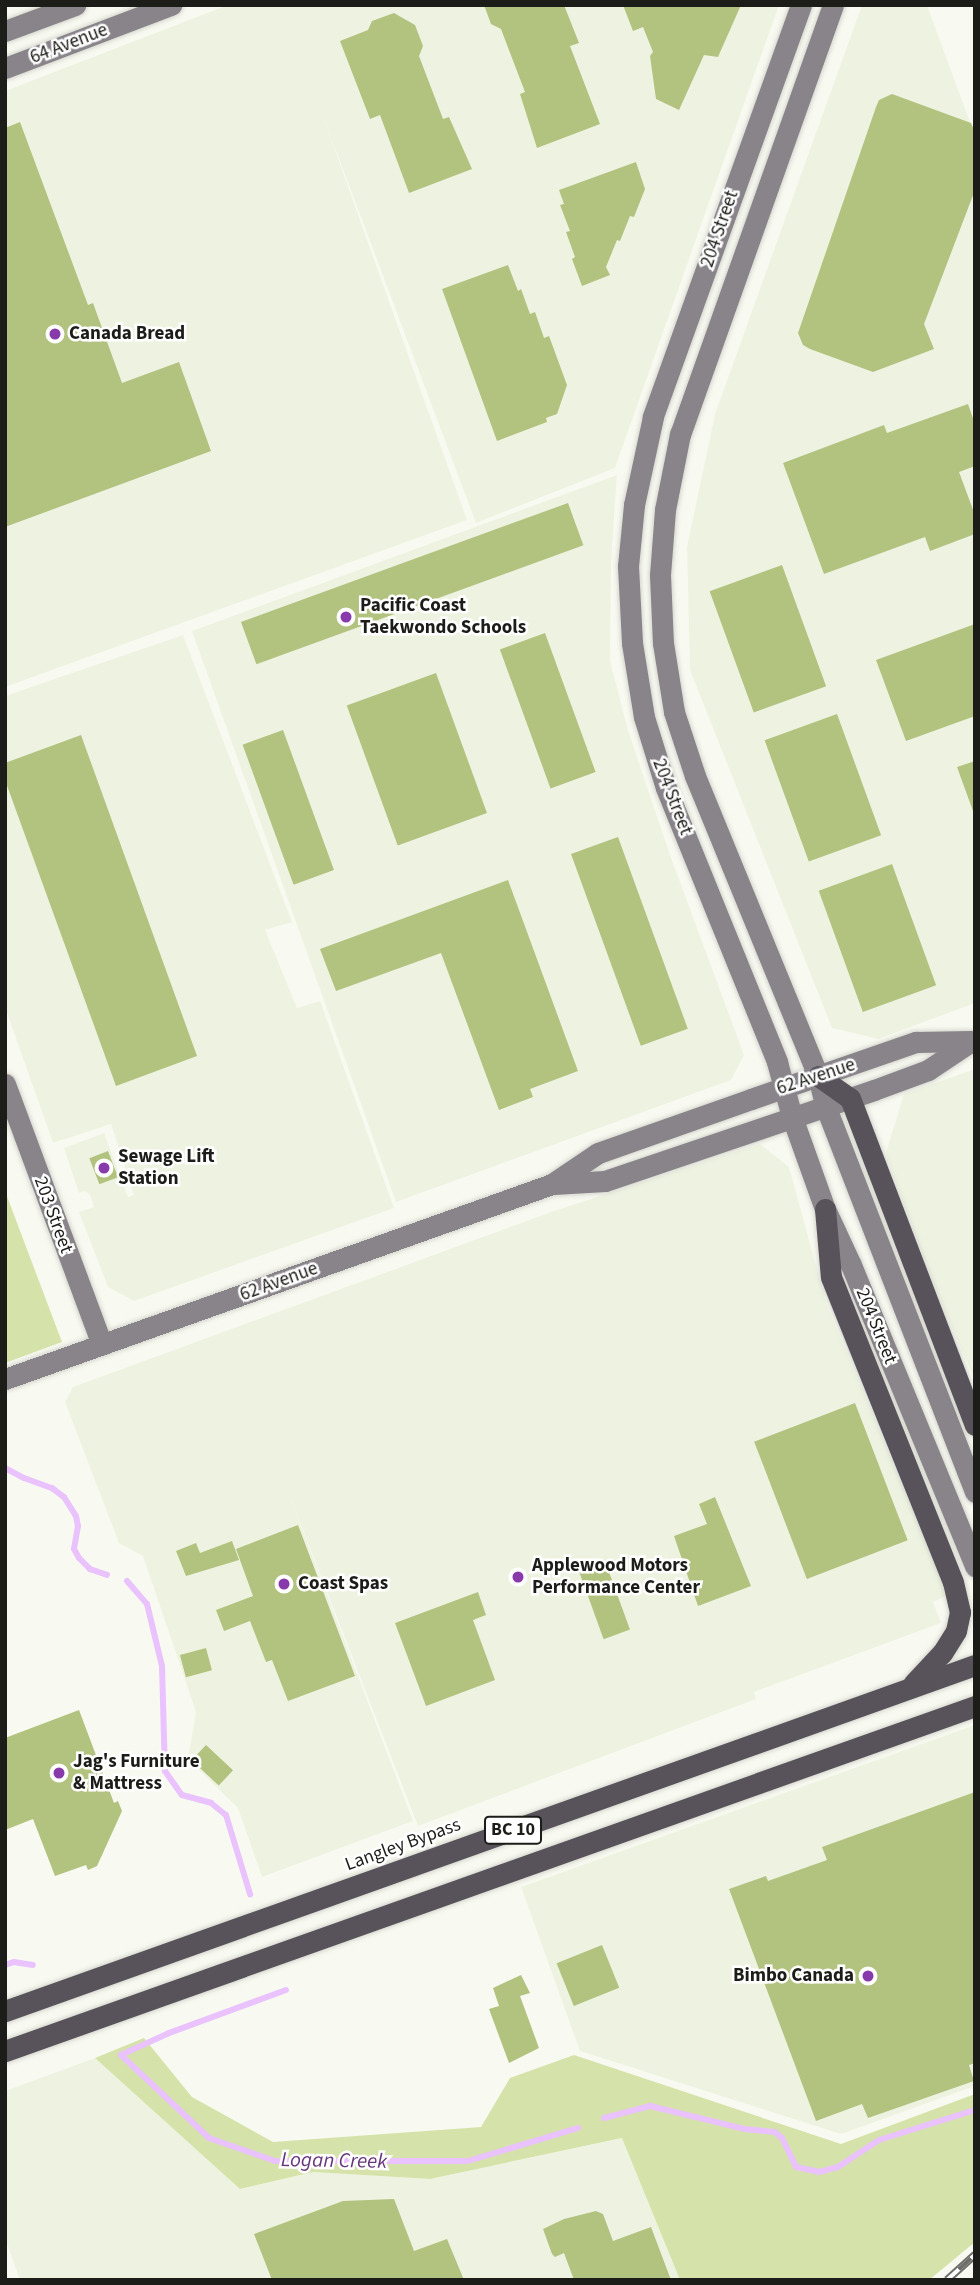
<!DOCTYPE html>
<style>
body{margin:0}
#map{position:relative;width:980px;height:2285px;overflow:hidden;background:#f8faf1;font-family:"Source Sans 3",sans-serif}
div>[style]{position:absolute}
.built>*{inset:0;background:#eef3e1}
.green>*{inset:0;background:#d5e3aa}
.stream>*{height:6px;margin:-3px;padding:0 3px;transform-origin:3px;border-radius:3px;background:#e9c2fe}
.building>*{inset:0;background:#b2c27f;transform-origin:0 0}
.roads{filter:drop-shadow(0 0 2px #d5d6ce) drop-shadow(0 0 2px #d5d6ce)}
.secondary>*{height:21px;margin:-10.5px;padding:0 10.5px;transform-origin:10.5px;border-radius:10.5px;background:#88848a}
.highway>*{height:21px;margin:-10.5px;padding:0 10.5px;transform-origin:10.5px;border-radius:10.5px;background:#58535a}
.rail>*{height:8px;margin-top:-4px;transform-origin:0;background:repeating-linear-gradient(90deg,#fff 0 16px,#6e6f6a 0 32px);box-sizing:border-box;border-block:2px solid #6e6f6a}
.dots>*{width:19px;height:19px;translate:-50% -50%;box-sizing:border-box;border:4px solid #fff;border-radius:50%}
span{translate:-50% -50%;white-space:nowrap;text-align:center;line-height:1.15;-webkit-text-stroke:5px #fff;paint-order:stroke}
.shield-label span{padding:2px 5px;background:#fff;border:2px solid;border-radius:5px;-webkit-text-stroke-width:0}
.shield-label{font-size:18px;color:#1c1c19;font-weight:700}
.street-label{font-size:19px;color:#1c1c19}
.poi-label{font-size:19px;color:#1c1c19;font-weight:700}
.left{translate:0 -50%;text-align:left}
.right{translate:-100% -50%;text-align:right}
.water-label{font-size:21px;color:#67377d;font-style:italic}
.frame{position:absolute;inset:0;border:7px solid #1c1c19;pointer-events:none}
</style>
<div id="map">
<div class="built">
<div style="clip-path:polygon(228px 5px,779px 5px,615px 468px,476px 523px,324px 119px,467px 520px,5px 687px,5px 91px)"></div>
<div style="clip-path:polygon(862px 5px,927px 5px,975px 136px,975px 1003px,878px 1039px,832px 1028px,690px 670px,687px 547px,715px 414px)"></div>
<div style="clip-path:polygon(617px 475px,611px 563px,610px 661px,628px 730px,670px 855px,744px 1055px,731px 1080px,396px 1202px,192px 631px)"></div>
<div style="clip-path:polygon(183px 635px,292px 922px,265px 930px,297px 1008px,320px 1001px,394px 1208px,134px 1301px,108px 1287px,79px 1212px,94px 1207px,90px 1195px,85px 1191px,79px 1193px,64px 1148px,104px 1133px,128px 1197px,134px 1195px,111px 1124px,53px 1143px,5px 1007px,5px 696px)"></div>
<div style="clip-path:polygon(975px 1069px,975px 1381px,930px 1275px,886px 1153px,904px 1094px)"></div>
<div style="clip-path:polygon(760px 1144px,789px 1167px,827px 1306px,948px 1595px,933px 1602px,941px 1623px,754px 1692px,756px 1699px,418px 1826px,287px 1489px,413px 1821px,262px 1877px,238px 1808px,188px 1759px,196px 1712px,143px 1556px,119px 1543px,65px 1402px,73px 1387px,554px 1211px)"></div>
<div style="clip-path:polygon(975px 1725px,975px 2086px,841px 2134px,580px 2051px,521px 1887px)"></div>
<div style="clip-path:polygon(95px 2058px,241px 2189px,312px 2172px,430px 2179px,623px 2138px,680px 2280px,20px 2280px,5px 2238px,5px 2091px)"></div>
</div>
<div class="green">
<div style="clip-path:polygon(5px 1191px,62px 1342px,5px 1363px)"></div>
<div style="clip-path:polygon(144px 2038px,192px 2097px,273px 2142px,481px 2127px,510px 2078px,574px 2055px,841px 2144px,975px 2094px,975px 2242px,929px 2280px,680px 2280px,622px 2138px,430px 2179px,313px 2172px,240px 2189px,95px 2058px)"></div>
</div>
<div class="stream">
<div style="left:5px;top:1468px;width:21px;rotate:28deg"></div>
<div style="left:24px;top:1478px;width:30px;rotate:20deg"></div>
<div style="left:52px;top:1488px;width:15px;rotate:37deg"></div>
<div style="left:64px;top:1497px;width:22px;rotate:58deg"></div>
<div style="left:76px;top:1516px;width:10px;rotate:79deg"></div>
<div style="left:78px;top:1526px;width:23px;rotate:100deg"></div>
<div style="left:74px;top:1549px;width:10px;rotate:61deg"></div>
<div style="left:79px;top:1558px;width:16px;rotate:45deg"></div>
<div style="left:90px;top:1569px;width:18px;rotate:19deg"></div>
<div style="left:127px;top:1581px;width:30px;rotate:49deg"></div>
<div style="left:147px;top:1604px;width:64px;rotate:76.4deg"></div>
<div style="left:162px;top:1666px;width:105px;rotate:88.4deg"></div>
<div style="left:165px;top:1771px;width:29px;rotate:55deg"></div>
<div style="left:182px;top:1795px;width:30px;rotate:15deg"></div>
<div style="left:211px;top:1803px;width:19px;rotate:39deg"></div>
<div style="left:226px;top:1815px;width:83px;rotate:73.1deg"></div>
<div style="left:5px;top:1965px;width:9px;rotate:-18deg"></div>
<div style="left:14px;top:1962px;width:19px;rotate:9deg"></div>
<div style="left:286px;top:1990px;width:125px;rotate:159.8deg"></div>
<div style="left:169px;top:2033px;width:53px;rotate:155.4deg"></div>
<div style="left:121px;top:2055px;width:121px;rotate:43.3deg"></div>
<div style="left:209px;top:2138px;width:70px;rotate:19.2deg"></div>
<div style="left:275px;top:2161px;width:193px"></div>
<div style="left:468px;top:2161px;width:115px;rotate:-16.7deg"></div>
<div style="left:604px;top:2118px;width:48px;rotate:-14.6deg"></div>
<div style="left:650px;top:2106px;width:98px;rotate:13.6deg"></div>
<div style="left:745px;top:2129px;width:30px;rotate:6deg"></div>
<div style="left:775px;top:2132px;width:9px;rotate:41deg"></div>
<div style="left:782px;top:2138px;width:32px;rotate:64deg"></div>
<div style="left:796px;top:2167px;width:24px;rotate:12deg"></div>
<div style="left:819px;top:2172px;width:20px;rotate:-15deg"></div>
<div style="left:838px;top:2167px;width:49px;rotate:-33.4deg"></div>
<div style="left:879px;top:2140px;width:101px;rotate:-17.4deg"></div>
</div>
<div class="building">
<div style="clip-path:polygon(484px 5px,564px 5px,579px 43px,570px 46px,600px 124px,537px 148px,520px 94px,525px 92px,501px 29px,491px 24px)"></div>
<div style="clip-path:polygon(623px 5px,741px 5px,718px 57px,704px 55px,679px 110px,656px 99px,650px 56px,653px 52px,643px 27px,633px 31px)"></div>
<div style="clip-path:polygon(394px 13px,415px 25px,423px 46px,419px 56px,443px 119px,449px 117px,472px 169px,409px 193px,380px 115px,370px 119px,340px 41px,368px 30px,372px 21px)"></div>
<div style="clip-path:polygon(892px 94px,971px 123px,975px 132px,975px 190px,924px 324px,934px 349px,873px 372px,810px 349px,803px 345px,798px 333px,876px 107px,879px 100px)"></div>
<div style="clip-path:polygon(20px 122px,88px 305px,93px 303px,122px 383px,179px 362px,211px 451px,5px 527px,5px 128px)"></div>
<div style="clip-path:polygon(636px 162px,645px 189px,634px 217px,630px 216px,620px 241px,617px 240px,606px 267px,610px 275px,582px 286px,572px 259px,575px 257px,566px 232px,570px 231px,560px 205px,564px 204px,559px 190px)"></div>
<div style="clip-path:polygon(508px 265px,518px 291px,521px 289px,530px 314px,535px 312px,544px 338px,549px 336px,567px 385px,557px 414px,546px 418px,547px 422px,497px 441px,442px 289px)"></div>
<div style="clip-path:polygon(968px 404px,975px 424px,975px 466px,959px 472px,975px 515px,975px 534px,930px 551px,925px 537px,824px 574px,783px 463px,884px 425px,887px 433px)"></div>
<div style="left:568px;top:503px;width:45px;height:348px;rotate:70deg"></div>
<div style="left:782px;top:565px;width:129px;height:77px;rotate:70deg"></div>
<div style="clip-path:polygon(975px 624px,975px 716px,906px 741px,876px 660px)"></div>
<div style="left:545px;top:633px;width:148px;height:48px;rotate:70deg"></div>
<div style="left:436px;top:673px;width:149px;height:95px;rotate:70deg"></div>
<div style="left:837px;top:714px;width:129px;height:77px;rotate:70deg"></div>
<div style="left:283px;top:730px;width:149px;height:43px;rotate:70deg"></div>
<div style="clip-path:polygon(81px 735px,197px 1056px,116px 1086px,5px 780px,5px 763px)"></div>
<div style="clip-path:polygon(975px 761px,975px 810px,973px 811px,957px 767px)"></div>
<div style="left:618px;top:837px;width:204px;height:50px;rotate:70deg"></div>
<div style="left:892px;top:864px;width:129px;height:78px;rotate:70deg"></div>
<div style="clip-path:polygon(508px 880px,578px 1071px,530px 1089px,533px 1097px,499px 1110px,441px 953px,336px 991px,320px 949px)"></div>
<div style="left:108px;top:1151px;width:28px;height:20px;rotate:69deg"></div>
<div style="left:855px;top:1403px;width:147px;height:108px;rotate:69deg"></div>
<div style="clip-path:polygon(715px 1497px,751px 1586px,698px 1606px,674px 1536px,707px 1524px,699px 1504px)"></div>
<div style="clip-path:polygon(298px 1525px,355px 1676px,288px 1701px,272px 1660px,266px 1662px,250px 1621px,224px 1631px,216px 1610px,253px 1596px,236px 1549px)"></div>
<div style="clip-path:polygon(232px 1541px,239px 1560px,186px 1576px,176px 1551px,196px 1543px,200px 1553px)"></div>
<div style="left:605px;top:1561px;width:73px;height:28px;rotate:70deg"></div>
<div style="clip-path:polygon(478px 1592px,486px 1615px,473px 1620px,495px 1680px,426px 1706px,395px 1623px)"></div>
<div style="left:206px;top:1648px;width:23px;height:27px;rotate:75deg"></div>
<div style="clip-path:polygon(79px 1710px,114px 1803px,118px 1801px,122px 1811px,97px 1866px,88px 1870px,86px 1865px,55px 1876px,33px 1819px,5px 1830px,5px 1738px)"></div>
<div style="left:206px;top:1745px;width:37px;height:21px;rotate:43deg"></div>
<div style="clip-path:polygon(975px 1792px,975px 2063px,969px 2065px,974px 2081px,868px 2118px,862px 2104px,816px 2121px,729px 1889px,766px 1876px,768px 1881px,827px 1860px,822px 1847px)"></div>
<div style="left:602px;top:1945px;width:46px;height:49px;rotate:68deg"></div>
<div style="clip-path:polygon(521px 1975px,530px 1993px,520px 1996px,539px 2048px,509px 2063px,489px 2009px,499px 2006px,493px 1988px)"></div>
<div style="clip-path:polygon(394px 2199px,414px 2251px,447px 2239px,464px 2280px,272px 2280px,254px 2234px,343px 2201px)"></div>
<div style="clip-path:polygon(596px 2211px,603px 2214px,613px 2241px,651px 2227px,671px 2280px,574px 2280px,564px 2253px,555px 2257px,552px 2254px,543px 2229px,564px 2219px)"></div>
</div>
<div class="roads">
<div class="secondary">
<div style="left:801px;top:5px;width:438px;rotate:109.8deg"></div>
<div style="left:653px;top:417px;width:90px;rotate:102.2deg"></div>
<div style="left:634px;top:505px;width:61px;rotate:95.6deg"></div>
<div style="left:628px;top:566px;width:77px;rotate:87deg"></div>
<div style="left:632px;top:643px;width:75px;rotate:80.8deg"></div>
<div style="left:644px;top:717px;width:74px;rotate:72.8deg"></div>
<div style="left:666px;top:788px;width:296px;rotate:67.9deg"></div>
<div style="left:777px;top:1062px;width:57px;rotate:74.7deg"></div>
<div style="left:792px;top:1117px;width:98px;rotate:70.3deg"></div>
<div style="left:825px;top:1209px;width:62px;rotate:65.1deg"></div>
<div style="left:851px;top:1265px;width:326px;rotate:67.6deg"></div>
<div style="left:833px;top:5px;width:455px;rotate:109.6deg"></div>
<div style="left:680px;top:434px;width:77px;rotate:101.2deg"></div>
<div style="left:665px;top:510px;width:65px;rotate:94.4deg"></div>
<div style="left:660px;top:575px;width:68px;rotate:87.5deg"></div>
<div style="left:663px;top:643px;width:70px;rotate:80.9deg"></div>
<div style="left:674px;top:712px;width:67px;rotate:71.8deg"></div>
<div style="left:695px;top:776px;width:324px;rotate:67.7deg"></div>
<div style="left:818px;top:1076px;width:30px;rotate:76deg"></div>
<div style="left:825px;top:1105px;width:415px;rotate:68.8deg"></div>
<div style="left:5px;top:31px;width:75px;rotate:-20.4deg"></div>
<div style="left:5px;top:68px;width:178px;rotate:-20.8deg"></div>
<div style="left:5px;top:1084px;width:278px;rotate:69.6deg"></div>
<div style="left:553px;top:1184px;width:52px;rotate:-3.3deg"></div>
<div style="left:605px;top:1181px;width:284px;rotate:-18.7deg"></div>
<div style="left:874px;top:1090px;width:58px;rotate:-20.3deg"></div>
<div style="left:928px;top:1070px;width:50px;rotate:-33.7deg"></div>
<div style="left:5px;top:1379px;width:581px;rotate:-19.62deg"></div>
<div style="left:552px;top:1184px;width:55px;rotate:-34deg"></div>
<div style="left:598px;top:1153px;width:162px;rotate:-19.4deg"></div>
<div style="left:751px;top:1099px;width:175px;rotate:-19.1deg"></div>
<div style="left:916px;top:1042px;width:55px;rotate:-1deg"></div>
</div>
<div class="highway">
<div style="left:818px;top:1076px;width:39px;rotate:35deg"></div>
<div style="left:850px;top:1098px;width:350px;rotate:69.1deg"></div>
<div style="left:825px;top:1209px;width:68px;rotate:85deg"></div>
<div style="left:831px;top:1277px;width:328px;rotate:68.2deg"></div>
<div style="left:953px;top:1582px;width:31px;rotate:77deg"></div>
<div style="left:960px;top:1612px;width:19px;rotate:102deg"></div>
<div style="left:956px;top:1631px;width:26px;rotate:122deg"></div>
<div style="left:942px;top:1653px;width:42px;rotate:133.1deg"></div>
<div style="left:5px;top:2011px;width:1030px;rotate:-19.63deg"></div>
<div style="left:5px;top:2051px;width:1030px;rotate:-19.58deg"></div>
</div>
</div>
<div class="rail">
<div style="left:947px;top:2280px;width:38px;rotate:-42deg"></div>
</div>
<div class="dots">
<div style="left:55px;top:334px;background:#883aab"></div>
<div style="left:346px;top:617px;background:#883aab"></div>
<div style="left:104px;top:1168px;background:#883aab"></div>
<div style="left:518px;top:1577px;background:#883aab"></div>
<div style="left:284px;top:1584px;background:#883aab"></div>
<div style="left:59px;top:1773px;background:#883aab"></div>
<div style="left:868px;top:1976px;background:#883aab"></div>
</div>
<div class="shield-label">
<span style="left:513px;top:1830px">BC 10</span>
</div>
<div class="street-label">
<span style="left:69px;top:44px;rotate:-21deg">64 Avenue</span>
<span style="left:720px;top:229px;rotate:-71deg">204 Street</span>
<span style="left:672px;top:797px;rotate:69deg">204 Street</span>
<span style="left:816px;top:1077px;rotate:-18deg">62 Avenue</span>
<span style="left:53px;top:1215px;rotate:70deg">203 Street</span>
<span style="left:279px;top:1282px;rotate:-20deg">62 Avenue</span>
<span style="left:876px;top:1326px;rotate:68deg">204 Street</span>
<span style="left:403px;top:1845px;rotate:-20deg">Langley Bypass</span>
</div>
<div class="poi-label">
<span class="left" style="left:69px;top:334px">Canada Bread</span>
<span class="left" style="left:360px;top:617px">Pacific Coast<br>Taekwondo Schools</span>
<span class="left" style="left:118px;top:1168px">Sewage Lift<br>Station</span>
<span class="left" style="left:532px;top:1577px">Applewood Motors<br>Performance Center</span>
<span class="left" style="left:298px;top:1584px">Coast Spas</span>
<span class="left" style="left:73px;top:1773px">Jag's Furniture<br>&amp; Mattress</span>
<span class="right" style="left:854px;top:1976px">Bimbo Canada</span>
</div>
<div class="water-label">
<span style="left:334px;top:2160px;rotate:1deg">Logan Creek</span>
</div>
<div class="frame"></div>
</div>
